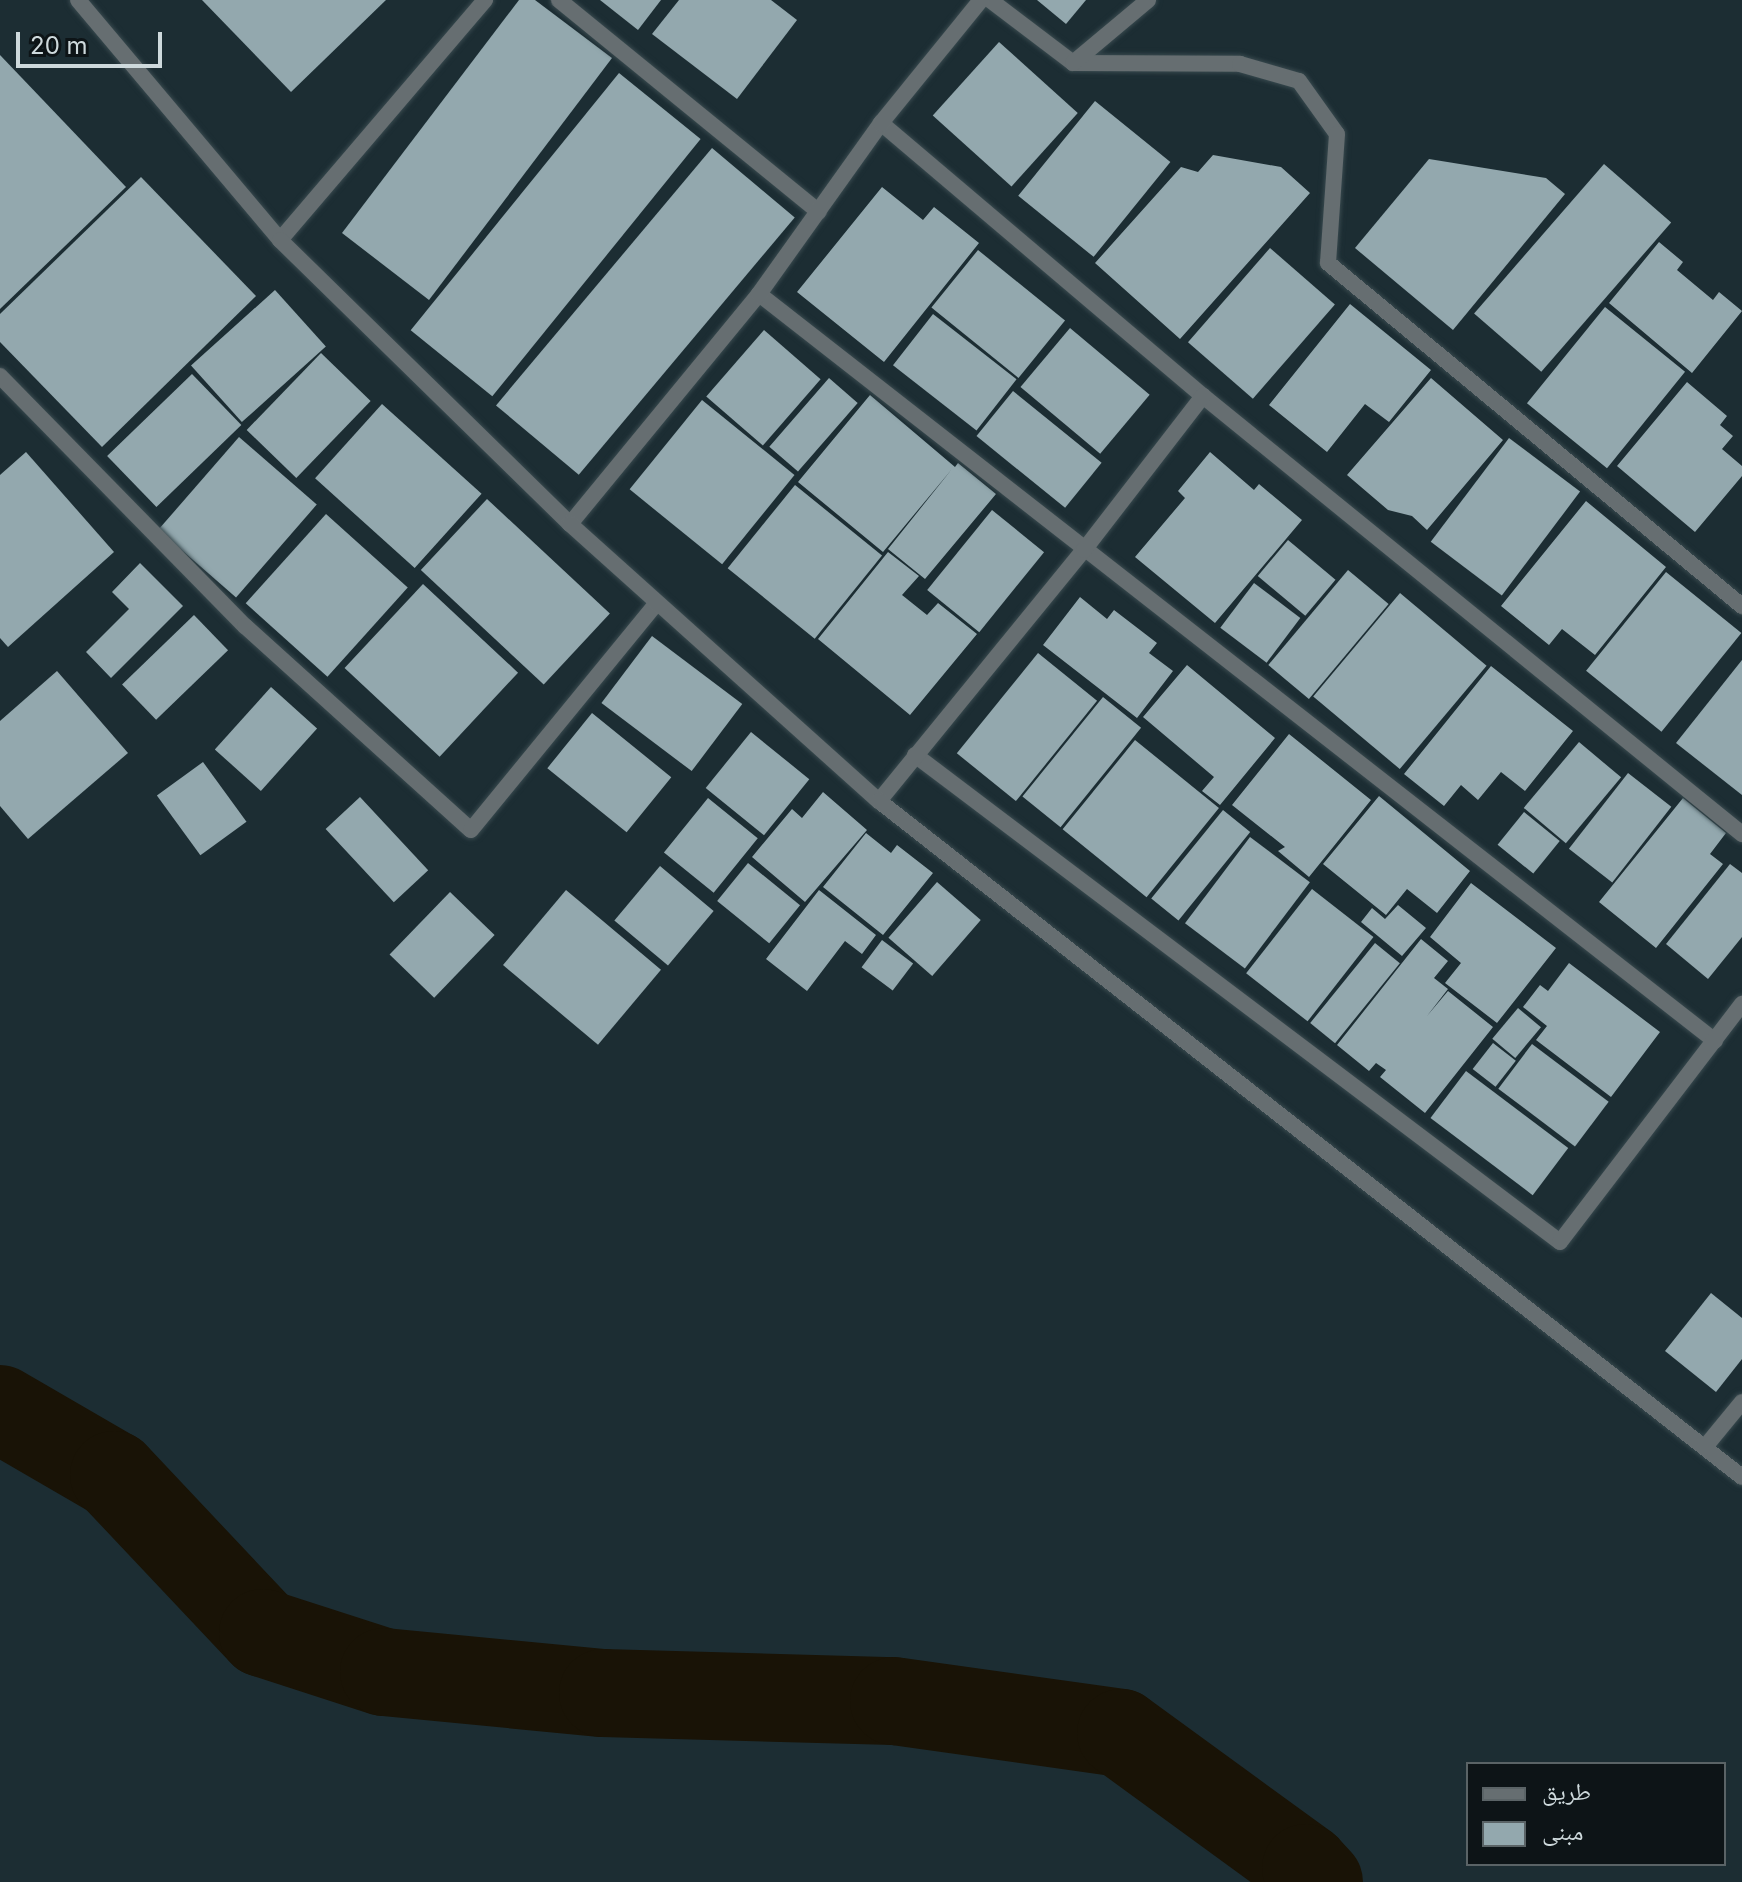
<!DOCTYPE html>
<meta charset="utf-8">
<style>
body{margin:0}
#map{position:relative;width:1742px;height:1882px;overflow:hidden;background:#1c2d33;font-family:Inter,"Noto Naskh Arabic",sans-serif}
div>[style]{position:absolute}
.river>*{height:88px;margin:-44px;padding:0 44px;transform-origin:44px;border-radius:44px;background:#191306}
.building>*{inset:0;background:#93a8ae;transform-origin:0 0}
.roads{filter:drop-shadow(0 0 2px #38494e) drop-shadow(0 0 2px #38494e)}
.minor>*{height:16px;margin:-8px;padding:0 8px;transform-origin:8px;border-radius:8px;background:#666e71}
.tertiary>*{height:16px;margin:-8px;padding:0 8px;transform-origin:8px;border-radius:8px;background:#666e71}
span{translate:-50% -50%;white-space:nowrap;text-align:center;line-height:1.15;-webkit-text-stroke:8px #0d1417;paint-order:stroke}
.legend{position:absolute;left:1466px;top:1762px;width:260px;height:104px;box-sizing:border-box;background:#0d1417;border:2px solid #5a6366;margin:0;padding:10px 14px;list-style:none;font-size:24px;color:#ced9dc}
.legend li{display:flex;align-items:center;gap:16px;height:40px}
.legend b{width:40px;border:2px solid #5a6366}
.scale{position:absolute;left:16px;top:32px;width:146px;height:36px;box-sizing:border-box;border:4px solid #ced9dc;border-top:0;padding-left:10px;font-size:24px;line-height:28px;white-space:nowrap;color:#ced9dc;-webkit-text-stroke:6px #0d1417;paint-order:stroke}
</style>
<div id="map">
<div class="river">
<div style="left:0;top:1409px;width:132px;rotate:30.1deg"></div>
<div style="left:114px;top:1475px;width:217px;rotate:46.7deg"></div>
<div style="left:263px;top:1633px;width:127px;rotate:17.9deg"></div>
<div style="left:384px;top:1672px;width:220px;rotate:5.5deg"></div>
<div style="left:603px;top:1693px;width:291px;rotate:1.6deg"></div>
<div style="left:894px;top:1701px;width:229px;rotate:8deg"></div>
<div style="left:1121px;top:1733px;width:229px;rotate:36.1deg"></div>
<div style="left:1306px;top:1868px;width:19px;rotate:47deg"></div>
</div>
<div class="building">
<div style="clip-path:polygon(202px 0,386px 0,291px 92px)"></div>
<div style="clip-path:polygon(519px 0,535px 0,612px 58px,429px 300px,342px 233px)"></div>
<div style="clip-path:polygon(600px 0,661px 0,638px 30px)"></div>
<div style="clip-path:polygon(679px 0,771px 0,797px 20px,737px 99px,652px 34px)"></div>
<div style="clip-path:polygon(1037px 0,1086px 0,1066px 24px)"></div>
<div style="left:999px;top:42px;width:106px;height:99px;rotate:42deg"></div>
<div style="clip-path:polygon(0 55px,126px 187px,0 309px)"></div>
<div style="left:619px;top:73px;width:105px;height:331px;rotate:39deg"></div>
<div style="left:1095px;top:101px;width:97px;height:122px;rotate:39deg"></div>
<div style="left:712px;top:148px;width:108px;height:336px;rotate:40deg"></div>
<div style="clip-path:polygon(1213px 155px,1281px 167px,1310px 193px,1180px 339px,1095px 263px,1181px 167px,1198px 172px)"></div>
<div style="clip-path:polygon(1429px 159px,1546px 178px,1565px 194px,1453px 330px,1355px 248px)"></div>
<div style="left:1604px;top:164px;width:89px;height:198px;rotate:41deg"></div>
<div style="clip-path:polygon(141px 177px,256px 296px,102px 447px,0 342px,0 314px)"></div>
<div style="clip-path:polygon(882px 187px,923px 220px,934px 207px,979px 243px,884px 362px,797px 292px)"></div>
<div style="clip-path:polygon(1659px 242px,1683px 262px,1677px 270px,1713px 300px,1719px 292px,1742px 311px,1692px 373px,1609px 303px)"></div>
<div style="left:1270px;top:248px;width:86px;height:125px;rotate:41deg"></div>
<div style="left:978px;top:250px;width:112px;height:74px;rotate:39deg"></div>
<div style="left:275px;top:290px;width:76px;height:113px;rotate:48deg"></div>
<div style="clip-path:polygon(1350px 304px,1431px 370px,1389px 422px,1365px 404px,1327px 452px,1269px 405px)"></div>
<div style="left:1605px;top:307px;width:103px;height:124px;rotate:39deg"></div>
<div style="left:933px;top:314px;width:106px;height:65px;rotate:38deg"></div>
<div style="left:1070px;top:328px;width:104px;height:77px;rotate:40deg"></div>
<div style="left:764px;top:330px;width:75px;height:88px;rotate:41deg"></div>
<div style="left:321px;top:353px;width:69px;height:107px;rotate:44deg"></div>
<div style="left:192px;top:374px;width:71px;height:118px;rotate:46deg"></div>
<div style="left:829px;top:378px;width:38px;height:91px;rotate:41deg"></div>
<div style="clip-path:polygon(1431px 378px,1503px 440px,1427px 530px,1412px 516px,1388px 510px,1347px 475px)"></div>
<div style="clip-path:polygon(1687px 382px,1727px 416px,1720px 425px,1733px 436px,1722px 449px,1742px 466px,1742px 476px,1695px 532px,1617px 466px)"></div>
<div style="left:1013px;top:391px;width:114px;height:58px;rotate:39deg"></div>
<div style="clip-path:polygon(870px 395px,955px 467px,958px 463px,996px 494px,925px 579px,888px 549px,952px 469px,883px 552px,798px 482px)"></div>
<div style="left:702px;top:400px;width:119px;height:115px;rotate:39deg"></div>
<div style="left:382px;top:404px;width:134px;height:100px;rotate:42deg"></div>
<div style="left:239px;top:437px;width:103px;height:123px;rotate:41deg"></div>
<div style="left:1509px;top:438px;width:89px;height:130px;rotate:37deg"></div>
<div style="clip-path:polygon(26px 452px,114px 552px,8px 647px,0 638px,0 475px)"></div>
<div style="clip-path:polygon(1210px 452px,1254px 490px,1259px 484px,1302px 520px,1215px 623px,1135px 557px,1185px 498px,1178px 491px)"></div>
<div style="left:795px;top:485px;width:112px;height:107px;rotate:39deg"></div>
<div style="left:487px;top:499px;width:168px;height:97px;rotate:43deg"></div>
<div style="clip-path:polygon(1586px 501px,1666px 567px,1595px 655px,1562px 629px,1549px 645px,1501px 606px)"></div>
<div style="left:992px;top:510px;width:67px;height:103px;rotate:39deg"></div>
<div style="left:326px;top:514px;width:110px;height:120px;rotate:42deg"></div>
<div style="left:1288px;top:540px;width:62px;height:47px;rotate:40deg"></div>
<div style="clip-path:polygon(888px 552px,919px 576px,902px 595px,927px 615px,938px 603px,977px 634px,910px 715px,818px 639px)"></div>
<div style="clip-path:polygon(140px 563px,183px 606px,111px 678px,86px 652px,129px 609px,112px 592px)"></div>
<div style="left:1348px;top:570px;width:53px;height:124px;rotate:40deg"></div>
<div style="left:1666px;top:572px;width:97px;height:127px;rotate:39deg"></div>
<div style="left:1254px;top:583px;width:58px;height:56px;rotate:37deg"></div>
<div style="left:423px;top:584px;width:130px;height:115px;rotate:43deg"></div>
<div style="left:1400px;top:593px;width:113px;height:135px;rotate:40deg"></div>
<div style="clip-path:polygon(1080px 597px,1107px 619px,1114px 610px,1157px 643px,1149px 653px,1173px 671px,1137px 718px,1043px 645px)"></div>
<div style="left:194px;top:615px;width:49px;height:100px;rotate:46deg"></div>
<div style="left:652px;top:636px;width:113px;height:84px;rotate:37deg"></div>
<div style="left:1038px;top:653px;width:76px;height:129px;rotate:39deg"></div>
<div style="clip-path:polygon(1742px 660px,1742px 795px,1676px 743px)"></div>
<div style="clip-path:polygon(1187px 665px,1275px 738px,1220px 805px,1202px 791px,1214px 777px,1143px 717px)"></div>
<div style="clip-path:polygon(1491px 666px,1573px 731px,1525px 791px,1501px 772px,1478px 800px,1461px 785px,1444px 806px,1404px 774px)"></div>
<div style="clip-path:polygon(57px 671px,128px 753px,28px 839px,0 806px,0 721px)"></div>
<div style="left:271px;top:687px;width:62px;height:84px;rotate:42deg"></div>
<div style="left:1103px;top:697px;width:49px;height:128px;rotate:39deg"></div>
<div style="left:592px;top:713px;width:102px;height:71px;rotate:39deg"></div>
<div style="left:751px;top:732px;width:75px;height:72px;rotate:39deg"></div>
<div style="clip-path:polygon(1289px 734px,1371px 800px,1309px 877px,1278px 851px,1285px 847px,1232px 805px)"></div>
<div style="left:1135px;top:740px;width:108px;height:115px;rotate:39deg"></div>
<div style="left:1579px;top:742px;width:55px;height:86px;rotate:40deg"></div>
<div style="left:203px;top:762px;width:74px;height:57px;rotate:54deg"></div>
<div style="left:1628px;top:773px;width:55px;height:96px;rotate:38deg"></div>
<div style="clip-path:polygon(823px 792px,867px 830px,805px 902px,752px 857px,792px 809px,802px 818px)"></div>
<div style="clip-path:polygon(1379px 796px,1470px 871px,1437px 913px,1407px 889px,1386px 915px,1323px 864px)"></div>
<div style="left:360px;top:797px;width:100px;height:47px;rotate:47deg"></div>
<div style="left:708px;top:798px;width:64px;height:70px;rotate:39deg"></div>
<div style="clip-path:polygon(1683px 798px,1726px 833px,1710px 854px,1723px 864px,1656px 948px,1599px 902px)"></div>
<div style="left:1223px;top:810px;width:35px;height:114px;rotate:39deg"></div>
<div style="left:1524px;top:812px;width:46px;height:42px;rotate:39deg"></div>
<div style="clip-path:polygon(866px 833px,891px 853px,897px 845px,933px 873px,883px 935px,823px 887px)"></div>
<div style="left:1250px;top:837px;width:75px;height:108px;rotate:37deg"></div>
<div style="left:748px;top:863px;width:67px;height:49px;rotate:39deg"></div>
<div style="clip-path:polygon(1730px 864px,1742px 873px,1742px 937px,1708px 979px,1666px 944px)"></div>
<div style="left:660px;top:866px;width:70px;height:71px;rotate:40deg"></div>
<div style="left:937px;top:882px;width:58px;height:74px;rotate:41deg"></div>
<div style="clip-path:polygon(1471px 883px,1556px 948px,1497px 1023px,1445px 983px,1461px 963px,1430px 937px)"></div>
<div style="left:1312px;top:889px;width:78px;height:107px;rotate:38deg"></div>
<div style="left:566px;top:890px;width:124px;height:98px;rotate:40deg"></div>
<div style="clip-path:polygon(819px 890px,876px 935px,862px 954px,845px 941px,807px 991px,766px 959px)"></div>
<div style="left:450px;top:892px;width:62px;height:87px;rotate:44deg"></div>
<div style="clip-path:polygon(1398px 905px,1426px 928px,1402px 956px,1361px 922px,1372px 908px,1385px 919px)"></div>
<div style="clip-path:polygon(1421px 939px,1448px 961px,1434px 978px,1448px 989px,1427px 1016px,1448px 991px,1493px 1027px,1425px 1113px,1380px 1077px,1386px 1070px,1376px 1063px,1369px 1071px,1337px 1045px)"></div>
<div style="left:882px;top:940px;width:39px;height:34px;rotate:37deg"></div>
<div style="left:1375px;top:943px;width:32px;height:103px;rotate:39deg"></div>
<div style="clip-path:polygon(1569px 963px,1660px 1032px,1611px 1097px,1536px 1040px,1547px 1026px,1523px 1007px,1540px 985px,1548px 991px)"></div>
<div style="left:1518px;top:1008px;width:30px;height:40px;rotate:40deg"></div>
<div style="left:1493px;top:1043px;width:29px;height:33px;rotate:38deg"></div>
<div style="left:1532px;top:1044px;width:96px;height:56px;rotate:37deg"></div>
<div style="left:1466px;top:1071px;width:128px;height:59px;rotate:37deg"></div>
<div style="clip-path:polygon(1711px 1293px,1742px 1318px,1742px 1359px,1716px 1392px,1665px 1351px)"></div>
</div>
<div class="roads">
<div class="minor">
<div style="left:559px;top:0;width:335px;rotate:39.2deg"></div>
<div style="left:990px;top:0;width:104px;rotate:37.2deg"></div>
<div style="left:1073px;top:63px;width:167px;rotate:0.3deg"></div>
<div style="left:1240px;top:64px;width:61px;rotate:16.1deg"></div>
<div style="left:1299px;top:81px;width:65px;rotate:54.4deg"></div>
<div style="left:1337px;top:134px;width:129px;rotate:94deg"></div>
<div style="left:1328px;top:263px;width:538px;rotate:39.64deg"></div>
<div style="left:1073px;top:63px;width:98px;rotate:-40deg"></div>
<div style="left:881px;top:123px;width:422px;rotate:40.3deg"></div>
<div style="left:1203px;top:396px;width:695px;rotate:39.1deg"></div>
<div style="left:280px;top:240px;width:316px;rotate:-49.5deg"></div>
<div style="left:759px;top:294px;width:1213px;rotate:38deg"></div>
<div style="left:0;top:376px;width:350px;rotate:45.6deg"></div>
<div style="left:245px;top:626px;width:304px;rotate:42.1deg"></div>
<div style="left:471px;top:830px;width:293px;rotate:-50.7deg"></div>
<div style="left:570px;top:524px;width:298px;rotate:-50.6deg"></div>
<div style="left:759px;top:294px;width:210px;rotate:-54.5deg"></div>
<div style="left:881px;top:123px;width:159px;rotate:-50.9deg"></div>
<div style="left:915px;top:755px;width:808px;rotate:37.05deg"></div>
<div style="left:1560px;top:1242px;width:300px;rotate:-52.6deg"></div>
<div style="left:879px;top:801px;width:324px;rotate:-50.8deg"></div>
<div style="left:1084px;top:550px;width:195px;rotate:-52.3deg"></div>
<div style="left:1705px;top:1447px;width:58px;rotate:-50.6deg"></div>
</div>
<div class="tertiary">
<div style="left:78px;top:0;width:314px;rotate:49.9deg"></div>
<div style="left:280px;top:240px;width:406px;rotate:44.4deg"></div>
<div style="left:570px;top:524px;width:415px;rotate:41.9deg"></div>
<div style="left:879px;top:801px;width:1096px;rotate:38.07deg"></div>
</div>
</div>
<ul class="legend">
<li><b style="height:10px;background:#666e71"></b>طريق</li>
<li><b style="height:22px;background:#93a8ae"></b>مبنى</li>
</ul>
<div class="scale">20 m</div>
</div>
